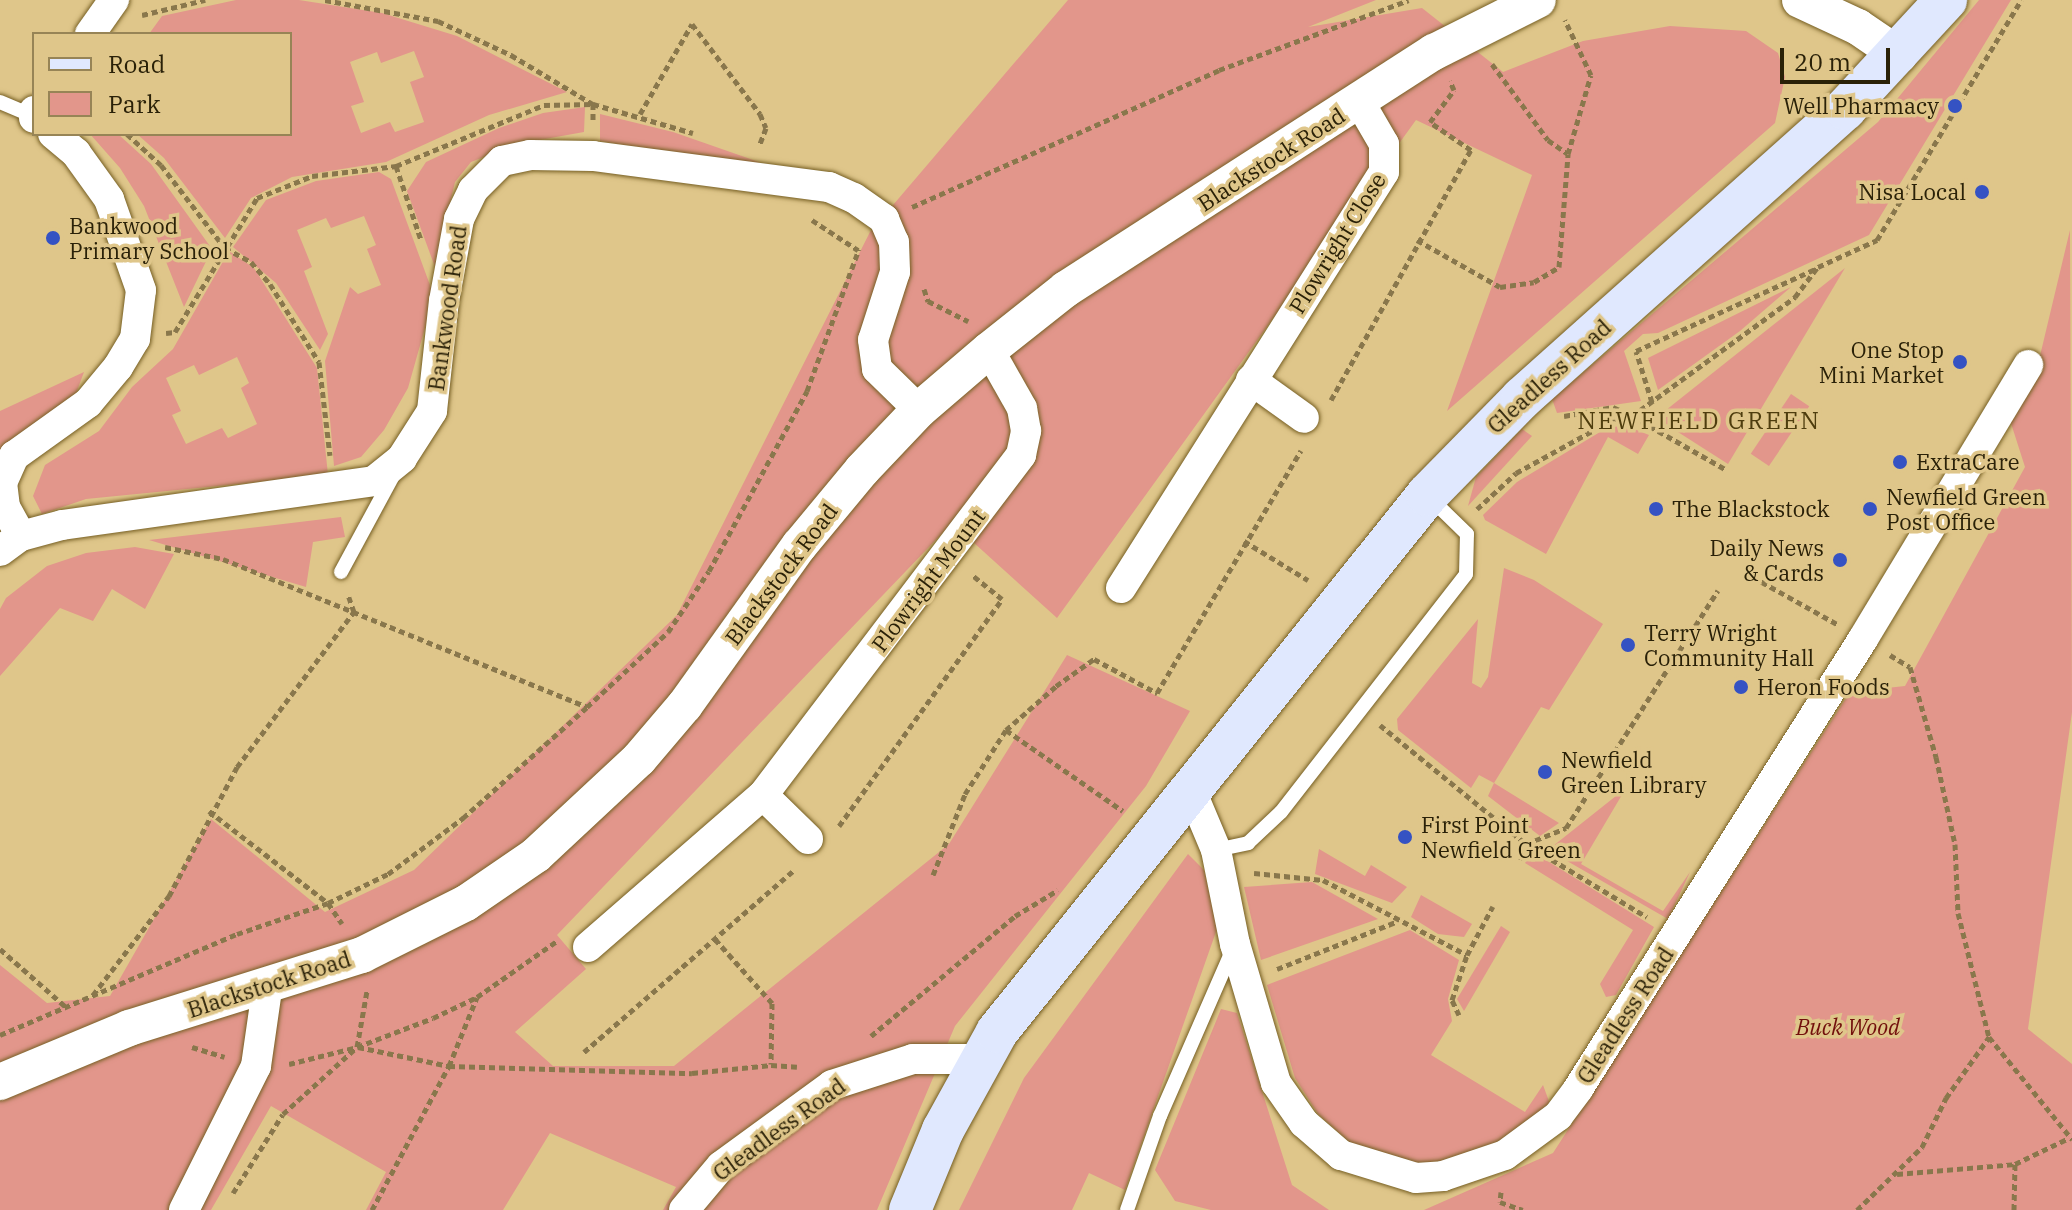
<!DOCTYPE html>
<style>
body{margin:0}
#map{position:relative;width:2072px;height:1210px;overflow:hidden;background:#dfc68a;font-family:"IBM Plex Serif",serif}
div>[style]{position:absolute}
.green>*{inset:0;background:#e2968b;transform-origin:0 0}
.path>*{height:5px;margin-top:-2.5px;transform-origin:0;background:repeating-linear-gradient(90deg,#89774c 0 6px,transparent 0 10px)}
.roads{filter:drop-shadow(0 0 2px #765f23) drop-shadow(0 0 2px #765f23)}
.service>*{height:14px;margin:-7px;padding:0 7px;transform-origin:7px;border-radius:7px;background:#fff}
.minor>*{height:30px;margin:-15px;padding:0 15px;transform-origin:15px;border-radius:15px;background:#fff}
.tertiary>*{height:36px;margin:-18px;padding:0 18px;transform-origin:18px;border-radius:18px;background:#fff}
.secondary>*{height:42px;margin:-21px;padding:0 21px;transform-origin:21px;border-radius:21px;background:#e0e8fe}
.dots>*{width:22px;height:22px;translate:-50% -50%;box-sizing:border-box;border:4px solid #dfc68a;border-radius:50%}
span{translate:-50% -50%;white-space:nowrap;text-align:center;line-height:1.15;-webkit-text-stroke:7px #dfc68a;paint-order:stroke}
.poi-label{font-size:22px;color:#2a2108}
.right{translate:-100% -50%;text-align:right}
.left{translate:0 -50%;text-align:left}
.street-label{font-size:22px;color:#2a2108}
.park-label{font-size:22px;color:#720f0c;font-style:italic}
.neighbourhood-label{font-size:24px;color:#4e3d0e;letter-spacing:2px}
.legend{position:absolute;left:32px;top:32px;width:260px;height:104px;box-sizing:border-box;background:#dfc68a;border:2px solid #978456;margin:0;padding:10px 14px;list-style:none;font-size:24px;color:#2a2108}
.legend li{display:flex;align-items:center;gap:16px;height:40px}
.legend b{width:40px;border:2px solid #978456}
.scale{position:absolute;left:1780px;top:48px;width:110px;height:36px;box-sizing:border-box;border:4px solid #2a2108;border-top:0;padding-left:10px;font-size:24px;line-height:28px;white-space:nowrap;color:#2a2108;-webkit-text-stroke:6px #dfc68a;paint-order:stroke}
</style>
<div id="map">
<div class="green">
<div style="clip-path:polygon(evenodd,236px 0,299px 0,382px 13px,457px 36px,567px 92px,489px 115px,386px 162px,292px 177px,251px 198px,225px 238px,164px 158px,137px 134px,290px 134px,290px 34px,149px 34px,162px 16px,236px 0,414px 51px,424px 77px,410px 82px,424px 122px,395px 132px,390px 122px,361px 133px,351px 106px,364px 102px,350px 62px,377px 52px,381px 63px,414px 51px)"></div>
<div style="clip-path:polygon(1068px 0,1376px 0,1308px 27px,1422px 8px,1503px 72px,1583px 41px,1670px 26px,1746px 31px,1778px 53px,1785px 77px,1775px 123px,1447px 411px,1532px 175px,1416px 120px,1057px 618px,952px 523px,557px 935px,586px 969px,515px 1032px,553px 1066px,674px 1066px,949px 844px,1067px 655px,1190px 711px,1146px 786px,955px 1026px,877px 1210px,663px 1210px,676px 1187px,550px 1133px,503px 1210px,366px 1210px,386px 1172px,271px 1106px,211px 1210px,0 1210px,0 965px,47px 1003px,110px 996px,211px 819px,325px 912px,414px 870px,677px 615px,870px 232px)"></div>
<div style="clip-path:polygon(1979px 0,2011px 0,1869px 235px,1658px 333px,1643px 334px,1624px 351px,1641px 401px,1557px 413px,1552px 399px,1878px 122px)"></div>
<div style="clip-path:polygon(585px 107px,584px 132px,517px 144px,471px 162px,455px 182px,435px 267px,407px 191px,426px 162px,499px 128px,543px 113px)"></div>
<div style="clip-path:polygon(600px 114px,673px 132px,759px 162px,759px 169px,600px 141px)"></div>
<div style="clip-path:polygon(90px 134px,118px 134px,151px 164px,212px 249px,184px 307px,144px 206px,120px 168px)"></div>
<div style="clip-path:polygon(379px 172px,391px 179px,434px 296px,408px 388px,384px 430px,361px 457px,334px 466px,325px 361px,350px 287px,358px 294px,381px 285px,367px 249px,376px 245px,364px 216px,331px 228px,326px 218px,297px 230px,312px 267px,304px 271px,328px 334px,320px 350px,276px 283px,233px 247px,266px 200px,316px 181px)"></div>
<div style="clip-path:polygon(2070px 230px,2072px 712px,2028px 1029px,2072px 1064px,2072px 1210px,1424px 1210px,1553px 1153px,1850px 692px,1905px 686px,2025px 467px,2009px 417px,2034px 381px)"></div>
<div style="clip-path:polygon(evenodd,229px 251px,254px 268px,317px 368px,328px 475px,86px 499px,42px 514px,33px 496px,45px 465px,99px 431px,132px 387px,173px 349px,229px 251px,237px 357px,249px 383px,241px 388px,257px 424px,228px 438px,222px 428px,186px 444px,172px 415px,181px 411px,166px 378px,194px 365px,199px 375px,237px 357px)"></div>
<div style="clip-path:polygon(1845px 268px,1728px 464px,1656px 418px)"></div>
<div style="clip-path:polygon(1791px 287px,1740px 331px,1658px 390px,1648px 358px)"></div>
<div style="clip-path:polygon(84px 372px,75px 396px,0 469px,0 411px)"></div>
<div style="left:1791px;top:394px;width:22px;height:72px;rotate:34deg"></div>
<div style="clip-path:polygon(1624px 425px,1649px 435px,1638px 454px,1608px 437px,1546px 554px,1485px 520px,1483px 515px,1517px 482px,1605px 429px)"></div>
<div style="clip-path:polygon(1522px 429px,1532px 436px,1468px 506px,1476px 477px)"></div>
<div style="clip-path:polygon(341px 517px,345px 537px,313px 542px,306px 587px,149px 540px)"></div>
<div style="clip-path:polygon(135px 547px,174px 554px,145px 609px,112px 589px,93px 621px,60px 608px,0 676px,0 609px,6px 598px,47px 566px,86px 553px)"></div>
<div style="clip-path:polygon(1504px 568px,1534px 580px,1603px 624px,1549px 710px,1541px 707px,1494px 783px,1559px 823px,1540px 836px,1488px 796px,1494px 783px,1479px 775px,1471px 788px,1398px 730px,1397px 719px,1478px 619px,1472px 683px,1481px 688px,1488px 677px)"></div>
<div style="clip-path:polygon(1626px 788px,1581px 864px,1663px 911px,1690px 872px,1668px 919px,1548px 850px)"></div>
<div style="clip-path:polygon(1319px 849px,1365px 876px,1371px 865px,1407px 887px,1392px 903px,1315px 874px)"></div>
<div style="clip-path:polygon(1533px 852px,1654px 927px,1616px 995px,1606px 997px,1600px 984px,1633px 930px,1525px 863px)"></div>
<div style="clip-path:polygon(1188px 854px,1204px 870px,1217px 929px,1125px 1190px,1089px 1173px,1072px 1210px,959px 1210px,1024px 1078px)"></div>
<div style="clip-path:polygon(1312px 882px,1378px 919px,1261px 960px,1244px 887px)"></div>
<div style="clip-path:polygon(1421px 895px,1472px 924px,1464px 937px,1438px 934px,1411px 917px)"></div>
<div style="clip-path:polygon(1501px 926px,1510px 932px,1464px 1011px,1457px 999px)"></div>
<div style="clip-path:polygon(1410px 930px,1459px 960px,1448px 999px,1452px 1021px,1431px 1055px,1525px 1112px,1543px 1085px,1550px 1104px,1524px 1140px,1427px 1173px,1359px 1151px,1318px 1114px,1295px 1078px,1267px 985px)"></div>
<div style="clip-path:polygon(1221px 1009px,1237px 1013px,1292px 1185px,1329px 1210px,1211px 1210px,1175px 1201px,1155px 1170px)"></div>
</div>
<div class="path">
<div style="left:325px;top:0;width:115px;rotate:10.5deg"></div>
<div style="left:438px;top:21px;width:81px;rotate:25deg"></div>
<div style="left:511px;top:55px;width:96px;rotate:30.9deg"></div>
<div style="left:593px;top:104px;width:104px;rotate:16.2deg"></div>
<div style="left:142px;top:15px;width:65px;rotate:-13.4deg"></div>
<div style="left:1492px;top:64px;width:94px;rotate:53.6deg"></div>
<div style="left:1548px;top:140px;width:24px;rotate:35deg"></div>
<div style="left:640px;top:114px;width:104px;rotate:-60deg"></div>
<div style="left:692px;top:24px;width:113px;rotate:52.9deg"></div>
<div style="left:760px;top:114px;width:15px;rotate:67deg"></div>
<div style="left:766px;top:128px;width:19px;rotate:111deg"></div>
<div style="left:127px;top:134px;width:46px;rotate:42.4deg"></div>
<div style="left:161px;top:165px;width:105px;rotate:52.4deg"></div>
<div style="left:225px;top:248px;width:30px;rotate:28deg"></div>
<div style="left:251px;top:262px;width:29px;rotate:49deg"></div>
<div style="left:270px;top:284px;width:92px;rotate:57.9deg"></div>
<div style="left:319px;top:362px;width:94px;rotate:83.3deg"></div>
<div style="left:396px;top:166px;width:78px;rotate:71.3deg"></div>
<div style="left:912px;top:207px;width:336px;rotate:-24deg"></div>
<div style="left:1219px;top:70px;width:202px;rotate:-20.2deg"></div>
<div style="left:812px;top:220px;width:55px;rotate:33.1deg"></div>
<div style="left:1417px;top:240px;width:95px;rotate:29.5deg"></div>
<div style="left:1500px;top:287px;width:34px;rotate:-8deg"></div>
<div style="left:1534px;top:282px;width:29px;rotate:-31deg"></div>
<div style="left:1559px;top:267px;width:113px;rotate:-85.4deg"></div>
<div style="left:1568px;top:154px;width:82px;rotate:-73.8deg"></div>
<div style="left:1591px;top:75px;width:61px;rotate:-115.3deg"></div>
<div style="left:924px;top:289px;width:13px;rotate:72deg"></div>
<div style="left:928px;top:301px;width:45px;rotate:26.6deg"></div>
<div style="left:166px;top:333px;width:9px;rotate:-6deg"></div>
<div style="left:175px;top:332px;width:157px;rotate:-58.5deg"></div>
<div style="left:257px;top:198px;width:59px;rotate:-21.8deg"></div>
<div style="left:312px;top:176px;width:85px;rotate:-6.8deg"></div>
<div style="left:396px;top:166px;width:160px;rotate:-22.4deg"></div>
<div style="left:544px;top:105px;width:49px;rotate:-1.2deg"></div>
<div style="left:593px;top:104px;width:19px;rotate:90deg"></div>
<div style="left:1331px;top:400px;width:287px;rotate:-60.8deg"></div>
<div style="left:1471px;top:150px;width:50px;rotate:-145.7deg"></div>
<div style="left:1430px;top:122px;width:40px;rotate:-53deg"></div>
<div style="left:1454px;top:90px;width:10px;rotate:-114deg"></div>
<div style="left:1652px;top:402px;width:53px;rotate:-107.4deg"></div>
<div style="left:1636px;top:351px;width:199px;rotate:-24.6deg"></div>
<div style="left:1564px;top:416px;width:50px;rotate:-10.4deg"></div>
<div style="left:1613px;top:407px;width:21px;rotate:25deg"></div>
<div style="left:1632px;top:416px;width:202px;rotate:-36.1deg"></div>
<div style="left:1795px;top:297px;width:38px;rotate:-53deg"></div>
<div style="left:1818px;top:267px;width:65px;rotate:-24.6deg"></div>
<div style="left:1877px;top:240px;width:280px;rotate:-59deg"></div>
<div style="left:1477px;top:509px;width:53px;rotate:-42.7deg"></div>
<div style="left:1516px;top:473px;width:112px;rotate:-28.9deg"></div>
<div style="left:1614px;top:419px;width:18px;rotate:-9deg"></div>
<div style="left:1632px;top:416px;width:107px;rotate:29.7deg"></div>
<div style="left:1244px;top:541px;width:75px;rotate:31.4deg"></div>
<div style="left:165px;top:547px;width:59px;rotate:11.7deg"></div>
<div style="left:223px;top:559px;width:393px;rotate:22.1deg"></div>
<div style="left:1744px;top:572px;width:107px;rotate:29.2deg"></div>
<div style="left:1890px;top:655px;width:23px;rotate:31deg"></div>
<div style="left:1910px;top:667px;width:94px;rotate:73.9deg"></div>
<div style="left:1936px;top:757px;width:89px;rotate:77.7deg"></div>
<div style="left:1955px;top:844px;width:69px;rotate:87.5deg"></div>
<div style="left:1958px;top:913px;width:128px;rotate:76deg"></div>
<div style="left:1989px;top:1037px;width:132px;rotate:50.9deg"></div>
<div style="left:1380px;top:725px;width:188px;rotate:39.2deg"></div>
<div style="left:1526px;top:844px;width:141px;rotate:31.1deg"></div>
<div style="left:1006px;top:730px;width:142px;rotate:34.7deg"></div>
<div style="left:209px;top:811px;width:150px;rotate:37.7deg"></div>
<div style="left:328px;top:903px;width:25px;rotate:56deg"></div>
<div style="left:839px;top:826px;width:279px;rotate:-54.3deg"></div>
<div style="left:1002px;top:599px;width:38px;rotate:-141deg"></div>
<div style="left:1521px;top:860px;width:17px;rotate:-73deg"></div>
<div style="left:1526px;top:844px;width:43px;rotate:-21.8deg"></div>
<div style="left:1566px;top:828px;width:282px;rotate:-57.4deg"></div>
<div style="left:1254px;top:873px;width:69px;rotate:5.8deg"></div>
<div style="left:1323px;top:880px;width:162px;rotate:27.5deg"></div>
<div style="left:1467px;top:955px;width:55px;rotate:-62deg"></div>
<div style="left:933px;top:875px;width:87px;rotate:-68.4deg"></div>
<div style="left:965px;top:794px;width:76px;rotate:-57.4deg"></div>
<div style="left:1006px;top:730px;width:67px;rotate:-41.3deg"></div>
<div style="left:1056px;top:686px;width:47px;rotate:-35.4deg"></div>
<div style="left:1094px;top:659px;width:72px;rotate:28.4deg"></div>
<div style="left:1157px;top:693px;width:282px;rotate:-59.3deg"></div>
<div style="left:715px;top:939px;width:86px;rotate:48.3deg"></div>
<div style="left:772px;top:1003px;width:61px;rotate:90.9deg"></div>
<div style="left:0;top:949px;width:88px;rotate:41.3deg"></div>
<div style="left:1277px;top:969px;width:130px;rotate:-21.6deg"></div>
<div style="left:93px;top:995px;width:125px;rotate:-52.5deg"></div>
<div style="left:169px;top:896px;width:146px;rotate:-62.2deg"></div>
<div style="left:237px;top:767px;width:194px;rotate:-53deg"></div>
<div style="left:354px;top:612px;width:18px;rotate:-109deg"></div>
<div style="left:1459px;top:1015px;width:17px;rotate:-115deg"></div>
<div style="left:1452px;top:1000px;width:47px;rotate:-71.6deg"></div>
<div style="left:0;top:1035px;width:258px;rotate:-23.1deg"></div>
<div style="left:237px;top:934px;width:96px;rotate:-18.8deg"></div>
<div style="left:328px;top:903px;width:67px;rotate:-25.8deg"></div>
<div style="left:388px;top:874px;width:94px;rotate:-36.7deg"></div>
<div style="left:463px;top:818px;width:166px;rotate:-41.8deg"></div>
<div style="left:587px;top:707px;width:110px;rotate:-42.8deg"></div>
<div style="left:668px;top:632px;width:73px;rotate:-56.1deg"></div>
<div style="left:709px;top:571px;width:205px;rotate:-61.4deg"></div>
<div style="left:807px;top:391px;width:151px;rotate:-69.9deg"></div>
<div style="left:871px;top:1036px;width:187px;rotate:-39.8deg"></div>
<div style="left:1015px;top:916px;width:50px;rotate:-31.2deg"></div>
<div style="left:192px;top:1047px;width:34px;rotate:17deg"></div>
<div style="left:358px;top:1047px;width:93px;rotate:11.8deg"></div>
<div style="left:449px;top:1066px;width:243px;rotate:1.7deg"></div>
<div style="left:692px;top:1073px;width:79px;rotate:-5.8deg"></div>
<div style="left:771px;top:1065px;width:26px;rotate:4deg"></div>
<div style="left:584px;top:1052px;width:279px;rotate:-40.9deg"></div>
<div style="left:289px;top:1064px;width:70px;rotate:-14deg"></div>
<div style="left:357px;top:1047px;width:81px;rotate:-20.9deg"></div>
<div style="left:433px;top:1018px;width:49px;rotate:-25.5deg"></div>
<div style="left:477px;top:997px;width:98px;rotate:-35deg"></div>
<div style="left:1897px;top:1174px;width:118px;rotate:-4.8deg"></div>
<div style="left:2015px;top:1164px;width:60px;rotate:-25.7deg"></div>
<div style="left:1501px;top:1192px;width:10px;rotate:96deg"></div>
<div style="left:1500px;top:1202px;width:24px;rotate:19deg"></div>
<div style="left:233px;top:1193px;width:93px;rotate:-57.7deg"></div>
<div style="left:283px;top:1114px;width:100px;rotate:-42.2deg"></div>
<div style="left:357px;top:1047px;width:57px;rotate:-79.9deg"></div>
<div style="left:372px;top:1210px;width:163px;rotate:-61.9deg"></div>
<div style="left:449px;top:1066px;width:74px;rotate:-67.9deg"></div>
<div style="left:1857px;top:1210px;width:91px;rotate:-44.1deg"></div>
<div style="left:1922px;top:1147px;width:55px;rotate:-63.9deg"></div>
<div style="left:1946px;top:1098px;width:75px;rotate:-54.8deg"></div>
<div style="left:2014px;top:1210px;width:46px;rotate:-88.8deg"></div>
</div>
<div class="roads">
<div class="service">
<div style="left:0;top:102px;width:34px;rotate:23deg"></div>
<div style="left:341px;top:572px;width:109px;rotate:-61.6deg"></div>
<div style="left:1216px;top:850px;width:33px;rotate:-12deg"></div>
<div style="left:1248px;top:843px;width:45px;rotate:-43.2deg"></div>
<div style="left:1281px;top:812px;width:301px;rotate:-52.1deg"></div>
<div style="left:1466px;top:574px;width:40px;rotate:-88.6deg"></div>
<div style="left:1467px;top:534px;width:52px;rotate:-135.8deg"></div>
<div style="left:1127px;top:1210px;width:100px;rotate:-70.7deg"></div>
<div style="left:1160px;top:1116px;width:180px;rotate:-66.4deg"></div>
</div>
<div class="minor">
<div style="left:90px;top:34px;width:42px;rotate:-54.8deg"></div>
<div style="left:34px;top:111px;width:7px;rotate:90deg"></div>
<div style="left:1251px;top:380px;width:65px;rotate:35.6deg"></div>
<div style="left:21px;top:536px;width:33px;rotate:-119deg"></div>
<div style="left:5px;top:507px;width:24px;rotate:-97deg"></div>
<div style="left:2px;top:483px;width:30px;rotate:-66deg"></div>
<div style="left:14px;top:456px;width:91px;rotate:-35.6deg"></div>
<div style="left:88px;top:403px;width:47px;rotate:-50.2deg"></div>
<div style="left:118px;top:367px;width:33px;rotate:-59deg"></div>
<div style="left:135px;top:339px;width:49px;rotate:-83deg"></div>
<div style="left:141px;top:290px;width:96px;rotate:-109.4deg"></div>
<div style="left:109px;top:199px;width:57px;rotate:-125.7deg"></div>
<div style="left:76px;top:153px;width:30px;rotate:-140deg"></div>
<div style="left:0;top:551px;width:26px;rotate:-36deg"></div>
<div style="left:21px;top:536px;width:42px;rotate:-15deg"></div>
<div style="left:62px;top:525px;width:315px;rotate:-8deg"></div>
<div style="left:374px;top:481px;width:36px;rotate:-39deg"></div>
<div style="left:402px;top:458px;width:56px;rotate:-57.4deg"></div>
<div style="left:432px;top:411px;width:111px;rotate:-83.8deg"></div>
<div style="left:444px;top:301px;width:83px;rotate:-79.6deg"></div>
<div style="left:459px;top:219px;width:32px;rotate:-64deg"></div>
<div style="left:473px;top:190px;width:41px;rotate:-45deg"></div>
<div style="left:502px;top:161px;width:29px;rotate:-12deg"></div>
<div style="left:530px;top:155px;width:63px;rotate:0.9deg"></div>
<div style="left:593px;top:156px;width:238px;rotate:7.5deg"></div>
<div style="left:829px;top:187px;width:27px;rotate:24deg"></div>
<div style="left:854px;top:198px;width:37px;rotate:35deg"></div>
<div style="left:884px;top:219px;width:25px;rotate:67deg"></div>
<div style="left:894px;top:242px;width:30px;rotate:88deg"></div>
<div style="left:895px;top:272px;width:71px;rotate:107.9deg"></div>
<div style="left:873px;top:340px;width:29px;rotate:82deg"></div>
<div style="left:877px;top:369px;width:59px;rotate:44.3deg"></div>
<div style="left:1121px;top:588px;width:492px;rotate:-57.7deg"></div>
<div style="left:1384px;top:172px;width:28px;rotate:-90deg"></div>
<div style="left:1384px;top:144px;width:50px;rotate:-120.2deg"></div>
<div style="left:1190px;top:788px;width:67px;rotate:67.2deg"></div>
<div style="left:1216px;top:850px;width:96px;rotate:78.6deg"></div>
<div style="left:1235px;top:944px;width:145px;rotate:73.6deg"></div>
<div style="left:1276px;top:1083px;width:49px;rotate:55deg"></div>
<div style="left:1304px;top:1123px;width:49px;rotate:40.9deg"></div>
<div style="left:1341px;top:1155px;width:78px;rotate:17deg"></div>
<div style="left:1416px;top:1178px;width:27px;rotate:-4deg"></div>
<div style="left:1443px;top:1176px;width:65px;rotate:-18.7deg"></div>
<div style="left:1505px;top:1155px;width:66px;rotate:-36.3deg"></div>
<div style="left:1558px;top:1116px;width:34px;rotate:-53deg"></div>
<div style="left:1578px;top:1089px;width:533px;rotate:-57.65deg"></div>
<div style="left:1863px;top:639px;width:320px;rotate:-58.9deg"></div>
<div style="left:763px;top:795px;width:63px;rotate:44.4deg"></div>
<div style="left:588px;top:947px;width:232px;rotate:-41deg"></div>
<div style="left:763px;top:795px;width:427px;rotate:-52.8deg"></div>
<div style="left:1021px;top:455px;width:25px;rotate:-78deg"></div>
<div style="left:1026px;top:431px;width:23px;rotate:-100deg"></div>
<div style="left:1022px;top:408px;width:67px;rotate:-119.6deg"></div>
<div style="left:184px;top:1210px;width:161px;rotate:-63.4deg"></div>
<div style="left:256px;top:1066px;width:84px;rotate:-81.8deg"></div>
<div style="left:684px;top:1210px;width:57px;rotate:-49.9deg"></div>
<div style="left:721px;top:1166px;width:137px;rotate:-36.1deg"></div>
<div style="left:832px;top:1085px;width:85px;rotate:-17.8deg"></div>
<div style="left:913px;top:1059px;width:68px"></div>
</div>
<div class="tertiary">
<div style="left:1800px;top:0;width:64px;rotate:25deg"></div>
<div style="left:1858px;top:27px;width:50px;rotate:34.3deg"></div>
<div style="left:0;top:1082px;width:140px;rotate:-22.7deg"></div>
<div style="left:129px;top:1028px;width:244px;rotate:-17.4deg"></div>
<div style="left:362px;top:955px;width:116px;rotate:-26.6deg"></div>
<div style="left:466px;top:903px;width:85px;rotate:-34.4deg"></div>
<div style="left:536px;top:855px;width:141px;rotate:-43deg"></div>
<div style="left:639px;top:759px;width:71px;rotate:-49.6deg"></div>
<div style="left:685px;top:705px;width:196px;rotate:-54.4deg"></div>
<div style="left:799px;top:546px;width:99px;rotate:-50.3deg"></div>
<div style="left:862px;top:470px;width:83px;rotate:-46.5deg"></div>
<div style="left:919px;top:410px;width:92px;rotate:-40.6deg"></div>
<div style="left:989px;top:350px;width:98px;rotate:-38.4deg"></div>
<div style="left:1066px;top:289px;width:438px;rotate:-32.8deg"></div>
<div style="left:1434px;top:52px;width:116px;rotate:-26.6deg"></div>
</div>
<div class="secondary">
<div style="left:910px;top:1210px;width:87px;rotate:-67.6deg"></div>
<div style="left:943px;top:1130px;width:112px;rotate:-61.1deg"></div>
<div style="left:997px;top:1032px;width:688px;rotate:-51.31deg"></div>
<div style="left:1427px;top:495px;width:136px;rotate:-45.6deg"></div>
<div style="left:1522px;top:398px;width:433px;rotate:-41.8deg"></div>
<div style="left:1845px;top:109px;width:149px;rotate:-47.2deg"></div>
</div>
</div>
<div class="dots">
<div style="left:1955px;top:106px;background:#3552c3"></div>
<div style="left:1982px;top:192px;background:#3552c3"></div>
<div style="left:53px;top:238px;background:#3552c3"></div>
<div style="left:1960px;top:362px;background:#3552c3"></div>
<div style="left:1900px;top:462px;background:#3552c3"></div>
<div style="left:1656px;top:509px;background:#3552c3"></div>
<div style="left:1870px;top:509px;background:#3552c3"></div>
<div style="left:1840px;top:560px;background:#3552c3"></div>
<div style="left:1628px;top:645px;background:#3552c3"></div>
<div style="left:1741px;top:687px;background:#3552c3"></div>
<div style="left:1545px;top:772px;background:#3552c3"></div>
<div style="left:1405px;top:837px;background:#3552c3"></div>
</div>
<div class="poi-label">
<span class="right" style="left:1939px;top:106px">Well Pharmacy</span>
<span class="right" style="left:1966px;top:192px">Nisa Local</span>
<span class="left" style="left:69px;top:238px">Bankwood<br>Primary School</span>
<span class="right" style="left:1944px;top:362px">One Stop<br>Mini Market</span>
<span class="left" style="left:1916px;top:462px">ExtraCare</span>
<span class="left" style="left:1886px;top:509px">Newfield Green<br>Post Office</span>
<span class="left" style="left:1672px;top:509px">The Blackstock</span>
<span class="right" style="left:1824px;top:560px">Daily News<br>&amp; Cards</span>
<span class="left" style="left:1644px;top:645px">Terry Wright<br>Community Hall</span>
<span class="left" style="left:1757px;top:687px">Heron Foods</span>
<span class="left" style="left:1561px;top:772px">Newfield<br>Green Library</span>
<span class="left" style="left:1421px;top:837px">First Point<br>Newfield Green</span>
</div>
<div class="street-label">
<span style="left:1271px;top:159px;rotate:-33deg">Blackstock Road</span>
<span style="left:1337px;top:243px;rotate:-58deg">Plowright Close</span>
<span style="left:447px;top:308px;rotate:-82deg">Bankwood Road</span>
<span style="left:1549px;top:376px;rotate:-42deg">Gleadless Road</span>
<span style="left:781px;top:574px;rotate:-53deg">Blackstock Road</span>
<span style="left:928px;top:580px;rotate:-53deg">Plowright Mount</span>
<span style="left:269px;top:984px;rotate:-18deg">Blackstock Road</span>
<span style="left:1625px;top:1015px;rotate:-57deg">Gleadless Road</span>
<span style="left:779px;top:1129px;rotate:-36deg">Gleadless Road</span>
</div>
<div class="park-label">
<span style="left:1848px;top:1027px">Buck Wood</span>
</div>
<div class="neighbourhood-label">
<span style="left:1699px;top:421px">NEWFIELD GREEN</span>
</div>
<ul class="legend">
<li><b style="height:10px;background:#e0e8fe"></b>Road</li>
<li><b style="height:22px;background:#e2968b"></b>Park</li>
</ul>
<div class="scale">20 m</div>
</div>
